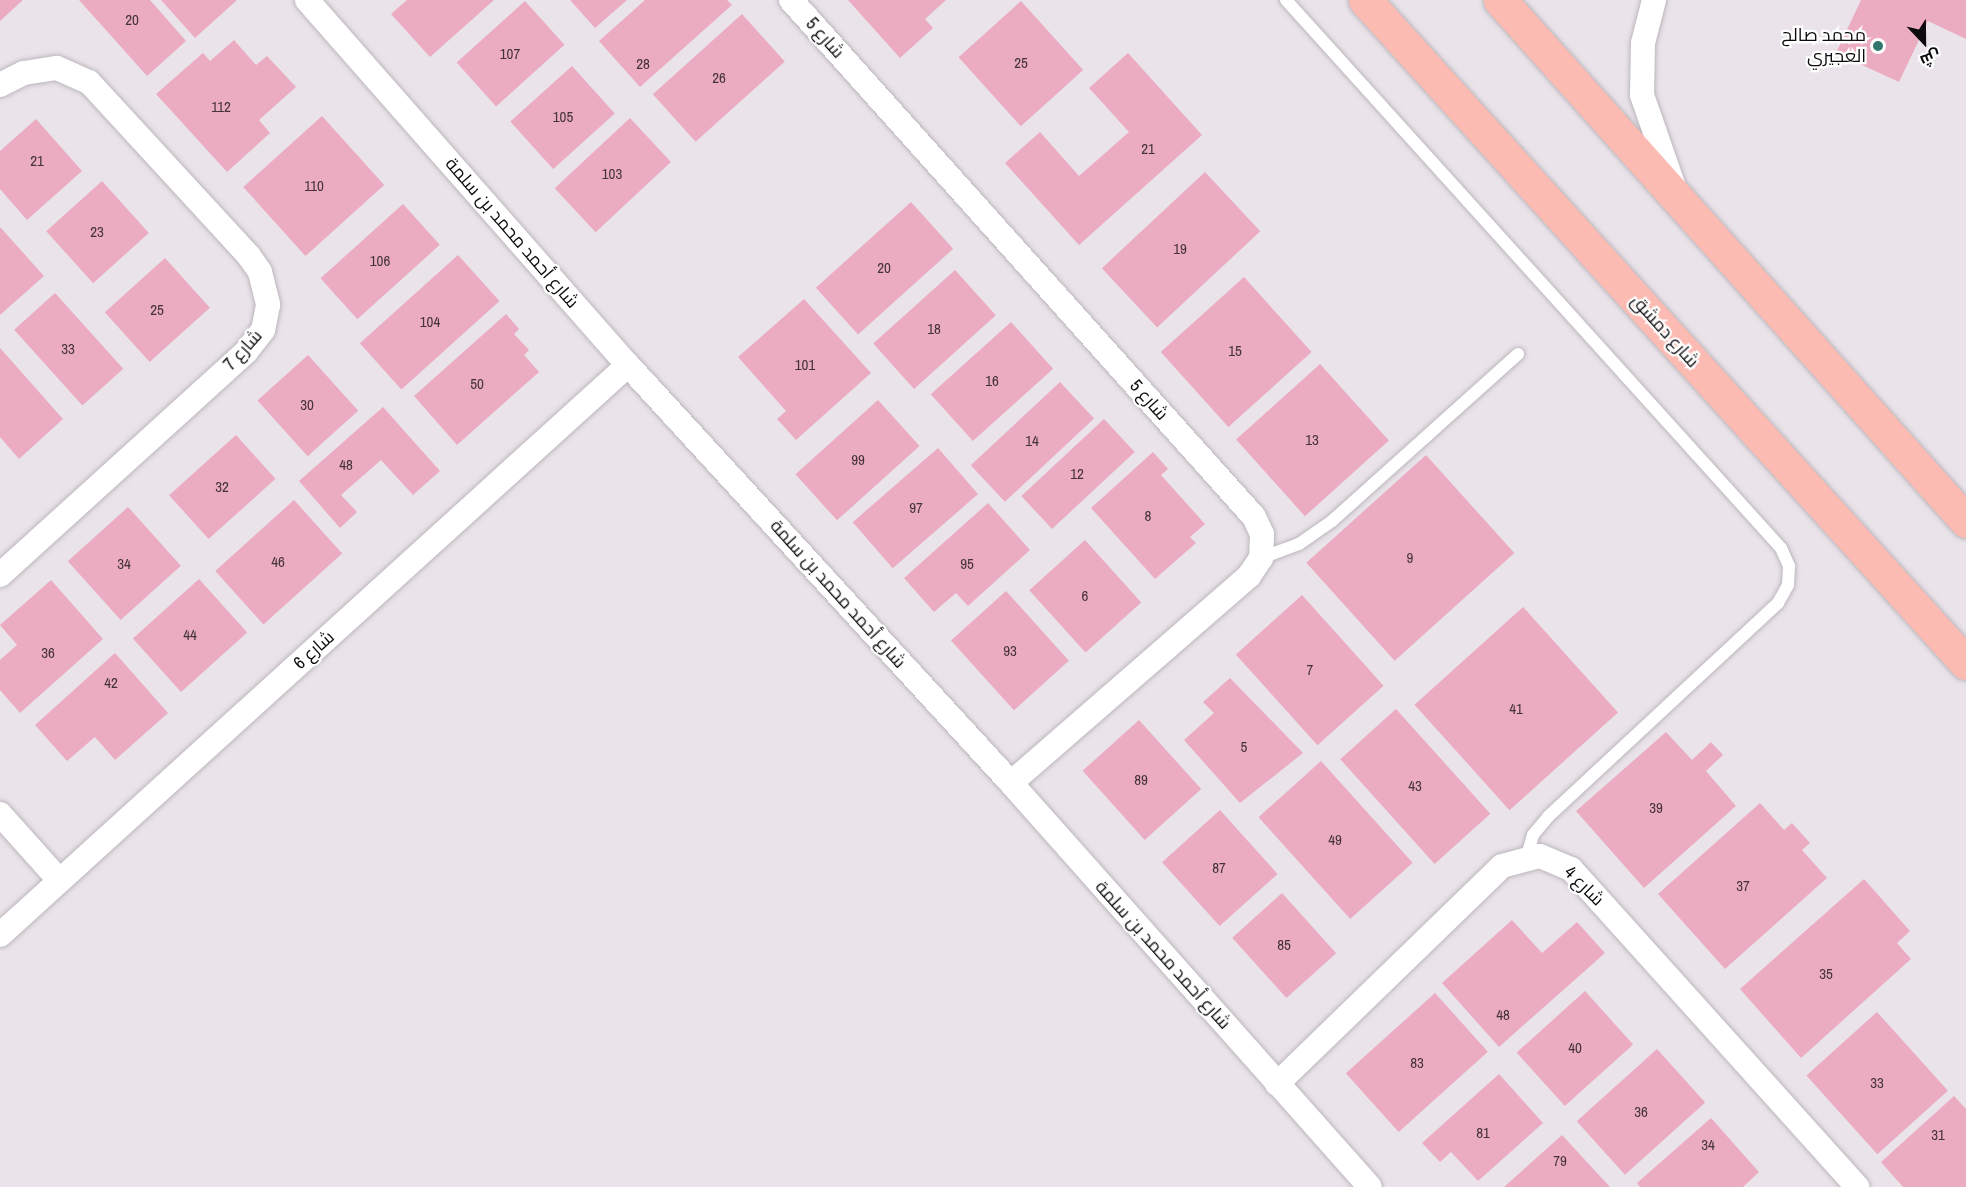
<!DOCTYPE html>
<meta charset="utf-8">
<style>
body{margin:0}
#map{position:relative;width:1966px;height:1187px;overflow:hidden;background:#eae4ea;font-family:"Archivo Narrow",Cairo,sans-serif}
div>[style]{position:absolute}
.building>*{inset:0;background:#ebabc1;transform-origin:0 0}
.roads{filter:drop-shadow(0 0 2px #bcb7bc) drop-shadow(0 0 2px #bcb7bc)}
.service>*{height:12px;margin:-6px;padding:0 6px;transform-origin:6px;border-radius:6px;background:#fff}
.minor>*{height:24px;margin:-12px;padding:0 12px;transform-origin:12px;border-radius:12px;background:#fff}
.primary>*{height:33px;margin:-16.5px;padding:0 16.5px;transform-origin:16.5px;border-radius:16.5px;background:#fbbbb3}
.dots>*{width:16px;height:16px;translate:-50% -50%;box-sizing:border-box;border:3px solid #fff;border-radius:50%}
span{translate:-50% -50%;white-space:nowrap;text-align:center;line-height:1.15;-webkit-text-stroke:4.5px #fff;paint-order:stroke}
.number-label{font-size:15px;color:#44333a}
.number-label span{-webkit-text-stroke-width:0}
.poi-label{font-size:18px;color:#0d0b0d}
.right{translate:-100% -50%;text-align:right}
.street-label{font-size:18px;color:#0d0b0d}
.north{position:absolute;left:1894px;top:12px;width:60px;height:60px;-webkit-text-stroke:4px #fff;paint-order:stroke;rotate:158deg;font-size:16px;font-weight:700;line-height:24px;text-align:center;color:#0d0b0d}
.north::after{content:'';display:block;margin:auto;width:21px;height:27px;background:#0d0b0d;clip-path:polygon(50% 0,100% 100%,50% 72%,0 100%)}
</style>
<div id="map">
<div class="building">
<div style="clip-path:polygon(0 0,23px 0,0 21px)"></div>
<div style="clip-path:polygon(79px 0,150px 0,186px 41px,147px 76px)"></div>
<div style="clip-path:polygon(161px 0,237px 0,195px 38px)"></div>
<div style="clip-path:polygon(407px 0,494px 0,430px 57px,391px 14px)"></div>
<div style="clip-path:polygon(570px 0,627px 0,595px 28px)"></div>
<div style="clip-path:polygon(645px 0,727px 0,732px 5px,640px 87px,599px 41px)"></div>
<div style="clip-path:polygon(848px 0,946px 0,925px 19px,933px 28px,900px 58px)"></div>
<div style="clip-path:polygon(1861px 0,1966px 0,1966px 39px,1928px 21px,1899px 82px,1836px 53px)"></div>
<div style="left:525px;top:1px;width:59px;height:92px;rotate:48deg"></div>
<div style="left:1021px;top:1px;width:93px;height:84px;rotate:48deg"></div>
<div style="left:742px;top:14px;width:64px;height:120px;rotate:48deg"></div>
<div style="clip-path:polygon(234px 40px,256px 65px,267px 56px,296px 87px,259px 120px,270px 133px,227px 172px,156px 94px,203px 53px,210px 61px)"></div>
<div style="clip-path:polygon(1128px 53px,1202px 135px,1079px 245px,1005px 163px,1040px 132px,1079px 176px,1129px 132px,1089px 88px)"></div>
<div style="left:572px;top:66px;width:64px;height:83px;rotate:48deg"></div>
<div style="left:322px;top:116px;width:93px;height:106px;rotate:48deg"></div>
<div style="left:630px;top:118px;width:60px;height:103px;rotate:47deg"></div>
<div style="clip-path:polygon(36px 119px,82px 171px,27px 220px,0 189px,0 151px)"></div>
<div style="left:1205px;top:172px;width:81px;height:141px;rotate:47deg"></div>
<div style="left:102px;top:181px;width:70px;height:75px;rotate:48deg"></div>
<div style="left:911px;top:202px;width:63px;height:128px;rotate:48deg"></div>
<div style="left:403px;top:204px;width:55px;height:111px;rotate:48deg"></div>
<div style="clip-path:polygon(0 227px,44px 276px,0 315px)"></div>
<div style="left:458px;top:255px;width:62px;height:132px;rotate:48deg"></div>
<div style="left:165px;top:258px;width:67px;height:81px;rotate:48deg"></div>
<div style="left:955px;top:270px;width:61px;height:110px;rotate:48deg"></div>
<div style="left:1244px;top:277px;width:101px;height:112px;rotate:48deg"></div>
<div style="left:55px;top:293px;width:102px;height:55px;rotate:48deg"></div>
<div style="clip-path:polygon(804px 299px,871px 373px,796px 440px,777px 419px,786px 411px,738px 357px)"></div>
<div style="clip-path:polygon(506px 314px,519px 329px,514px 334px,529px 350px,524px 355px,539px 372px,457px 445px,414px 396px)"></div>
<div style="left:1011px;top:322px;width:63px;height:108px;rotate:48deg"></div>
<div style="clip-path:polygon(0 348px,63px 419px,19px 459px,0 437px)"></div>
<div style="left:308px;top:355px;width:75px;height:68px;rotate:48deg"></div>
<div style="left:1320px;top:364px;width:103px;height:113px;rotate:48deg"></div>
<div style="left:1060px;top:382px;width:50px;height:122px;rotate:47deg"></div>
<div style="left:878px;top:400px;width:62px;height:111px;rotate:48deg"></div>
<div style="clip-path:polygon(383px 407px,440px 471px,413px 495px,381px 460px,341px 495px,357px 512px,340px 528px,299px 481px)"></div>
<div style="left:1104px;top:419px;width:45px;height:113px;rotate:47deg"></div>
<div style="left:236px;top:435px;width:59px;height:90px;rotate:48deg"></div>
<div style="left:938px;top:448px;width:61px;height:113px;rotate:49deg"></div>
<div style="clip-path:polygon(1153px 452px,1168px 469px,1161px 475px,1205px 524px,1190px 537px,1196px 543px,1155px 579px,1091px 508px)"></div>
<div style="left:1426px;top:455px;width:132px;height:161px;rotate:48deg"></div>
<div style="left:294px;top:500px;width:72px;height:106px;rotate:48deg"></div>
<div style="clip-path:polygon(988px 503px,1030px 550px,968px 606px,956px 593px,934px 612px,904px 578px)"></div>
<div style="left:128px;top:507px;width:79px;height:81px;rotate:48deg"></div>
<div style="left:1085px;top:540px;width:84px;height:75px;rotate:48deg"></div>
<div style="left:199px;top:579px;width:72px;height:89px;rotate:48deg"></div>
<div style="clip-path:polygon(51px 580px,103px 639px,20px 713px,0 690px,0 660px,17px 645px,0 625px)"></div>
<div style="left:1006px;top:591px;width:94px;height:74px;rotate:48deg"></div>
<div style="left:1302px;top:595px;width:122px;height:89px;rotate:48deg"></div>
<div style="left:1523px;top:607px;width:142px;height:146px;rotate:48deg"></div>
<div style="clip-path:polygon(115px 653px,168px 713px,115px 760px,95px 737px,67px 761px,35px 725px)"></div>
<div style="clip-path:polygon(1230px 678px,1303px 753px,1240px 803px,1184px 740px,1214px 713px,1203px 702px)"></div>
<div style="left:1396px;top:709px;width:141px;height:75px;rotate:48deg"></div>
<div style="left:1139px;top:720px;width:93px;height:76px;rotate:48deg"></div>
<div style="clip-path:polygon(1666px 732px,1692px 760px,1711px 742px,1723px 755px,1706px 771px,1736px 806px,1644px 888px,1576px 811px)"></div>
<div style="left:1321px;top:761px;width:137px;height:84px;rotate:48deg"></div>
<div style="clip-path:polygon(1760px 803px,1784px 830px,1792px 823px,1810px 843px,1802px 850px,1827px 878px,1725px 969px,1658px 894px)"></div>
<div style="left:1220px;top:810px;width:86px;height:78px;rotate:48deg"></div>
<div style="clip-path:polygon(1864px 879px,1910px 931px,1897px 943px,1911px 959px,1801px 1058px,1740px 989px)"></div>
<div style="left:1282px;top:893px;width:81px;height:67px;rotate:48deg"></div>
<div style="clip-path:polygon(1512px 920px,1542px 953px,1577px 922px,1605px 953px,1499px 1047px,1442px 983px)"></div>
<div style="left:1585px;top:991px;width:72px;height:92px;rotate:48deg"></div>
<div style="left:1435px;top:993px;width:79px;height:120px;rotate:48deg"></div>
<div style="left:1877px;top:1012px;width:106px;height:95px;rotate:48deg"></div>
<div style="left:1657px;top:1049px;width:72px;height:108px;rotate:48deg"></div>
<div style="clip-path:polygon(1499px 1074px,1543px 1123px,1478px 1181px,1451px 1152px,1440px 1162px,1422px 1143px)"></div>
<div style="clip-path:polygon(1954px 1096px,1966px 1109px,1966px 1187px,1903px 1187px,1881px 1162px)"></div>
<div style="clip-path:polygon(1711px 1118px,1759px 1172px,1743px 1187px,1640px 1187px,1637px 1183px)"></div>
<div style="clip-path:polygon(1562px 1135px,1610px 1187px,1504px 1187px)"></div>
</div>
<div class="roads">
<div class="service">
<div style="left:1286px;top:0;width:738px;rotate:47.91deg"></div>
<div style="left:1781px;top:548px;width:20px;rotate:66deg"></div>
<div style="left:1789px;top:566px;width:19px;rotate:93deg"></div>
<div style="left:1788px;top:585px;width:21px;rotate:119deg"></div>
<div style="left:1778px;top:603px;width:314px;rotate:137.1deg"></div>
<div style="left:1548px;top:817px;width:23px;rotate:130deg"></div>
<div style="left:1533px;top:835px;width:22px;rotate:106deg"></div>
<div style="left:1261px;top:558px;width:40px;rotate:-20.2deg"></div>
<div style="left:1299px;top:544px;width:40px;rotate:-34.9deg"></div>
<div style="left:1332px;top:521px;width:250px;rotate:-41.9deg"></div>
</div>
<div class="minor">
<div style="left:307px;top:0;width:486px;rotate:48.7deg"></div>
<div style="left:628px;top:365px;width:567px;rotate:47.5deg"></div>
<div style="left:1011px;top:783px;width:540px;rotate:48.38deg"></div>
<div style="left:791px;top:0;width:694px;rotate:48.15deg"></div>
<div style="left:1254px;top:517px;width:19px;rotate:65deg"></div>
<div style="left:1262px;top:534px;width:24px;rotate:92deg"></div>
<div style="left:1261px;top:558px;width:22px;rotate:124deg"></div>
<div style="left:1249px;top:576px;width:315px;rotate:139deg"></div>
<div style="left:1654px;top:0;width:44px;rotate:104.3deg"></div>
<div style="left:1643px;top:43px;width:52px;rotate:91.1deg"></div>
<div style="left:1642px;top:95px;width:97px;rotate:70.8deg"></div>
<div style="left:0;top:85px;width:27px;rotate:-27deg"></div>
<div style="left:24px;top:73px;width:33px;rotate:-9deg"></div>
<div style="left:57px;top:68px;width:35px;rotate:24deg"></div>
<div style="left:89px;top:82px;width:236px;rotate:47.4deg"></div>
<div style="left:249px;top:256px;width:19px;rotate:55deg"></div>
<div style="left:260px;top:272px;width:34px;rotate:76deg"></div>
<div style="left:268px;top:305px;width:25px;rotate:101deg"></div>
<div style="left:263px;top:330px;width:28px;rotate:128deg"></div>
<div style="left:246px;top:352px;width:332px;rotate:137.8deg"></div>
<div style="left:0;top:814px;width:89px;rotate:48.2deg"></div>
<div style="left:0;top:935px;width:848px;rotate:-42.23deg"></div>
<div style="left:1277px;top:1084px;width:313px;rotate:-44.1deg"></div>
<div style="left:1502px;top:866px;width:39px;rotate:-15deg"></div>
<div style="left:1540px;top:856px;width:34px;rotate:23deg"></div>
<div style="left:1571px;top:869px;width:428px;rotate:48deg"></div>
</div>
<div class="primary">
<div style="left:1365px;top:0;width:895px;rotate:47.81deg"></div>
<div style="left:1500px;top:0;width:699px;rotate:48.19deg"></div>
</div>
</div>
<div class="dots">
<div style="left:1878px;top:46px;background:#31776d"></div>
</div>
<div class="number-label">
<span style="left:132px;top:20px">20</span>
<span style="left:510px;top:54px">107</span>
<span style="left:1021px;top:63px">25</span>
<span style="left:643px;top:64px">28</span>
<span style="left:719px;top:78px">26</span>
<span style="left:221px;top:107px">112</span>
<span style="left:563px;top:117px">105</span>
<span style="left:1148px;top:149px">21</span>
<span style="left:37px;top:161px">21</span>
<span style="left:612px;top:174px">103</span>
<span style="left:314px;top:186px">110</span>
<span style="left:97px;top:232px">23</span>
<span style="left:1180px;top:249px">19</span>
<span style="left:380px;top:261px">106</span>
<span style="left:884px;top:268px">20</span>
<span style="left:157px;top:310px">25</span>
<span style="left:430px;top:322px">104</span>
<span style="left:934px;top:329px">18</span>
<span style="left:68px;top:349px">33</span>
<span style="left:1235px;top:351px">15</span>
<span style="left:805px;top:365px">101</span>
<span style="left:992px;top:381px">16</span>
<span style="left:477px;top:384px">50</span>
<span style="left:307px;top:405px">30</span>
<span style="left:1312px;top:440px">13</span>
<span style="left:1032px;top:441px">14</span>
<span style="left:858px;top:460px">99</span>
<span style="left:346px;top:465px">48</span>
<span style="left:1077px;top:474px">12</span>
<span style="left:222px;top:487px">32</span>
<span style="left:916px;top:508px">97</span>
<span style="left:1148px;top:516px">8</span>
<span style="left:1410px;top:558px">9</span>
<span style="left:278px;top:562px">46</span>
<span style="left:124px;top:564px">34</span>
<span style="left:967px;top:564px">95</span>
<span style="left:1085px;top:596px">6</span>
<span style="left:190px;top:635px">44</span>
<span style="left:1010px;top:651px">93</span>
<span style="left:48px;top:653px">36</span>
<span style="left:1310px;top:670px">7</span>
<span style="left:111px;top:683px">42</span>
<span style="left:1516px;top:709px">41</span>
<span style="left:1244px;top:747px">5</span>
<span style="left:1141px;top:780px">89</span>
<span style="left:1415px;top:786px">43</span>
<span style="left:1656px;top:808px">39</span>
<span style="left:1335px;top:840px">49</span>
<span style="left:1219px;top:868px">87</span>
<span style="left:1743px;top:886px">37</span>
<span style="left:1284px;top:945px">85</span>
<span style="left:1826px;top:974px">35</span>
<span style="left:1503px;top:1015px">48</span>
<span style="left:1575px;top:1048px">40</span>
<span style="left:1417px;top:1063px">83</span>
<span style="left:1877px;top:1083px">33</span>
<span style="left:1641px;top:1112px">36</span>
<span style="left:1483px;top:1133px">81</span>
<span style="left:1938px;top:1135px">31</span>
<span style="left:1708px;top:1145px">34</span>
<span style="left:1560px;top:1161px">79</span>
</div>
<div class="poi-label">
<span class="right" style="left:1866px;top:46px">محمد صالح<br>العجيري</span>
</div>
<div class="street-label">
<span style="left:825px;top:38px;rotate:48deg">شارع 5</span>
<span style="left:512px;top:233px;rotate:49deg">شارع أحمد محمد بن سلمة</span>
<span style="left:1665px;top:331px;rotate:48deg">شارع دمشق</span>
<span style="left:243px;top:350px;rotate:-48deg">شارع 7</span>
<span style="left:1149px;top:400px;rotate:48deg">شارع 5</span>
<span style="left:838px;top:594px;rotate:48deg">شارع أحمد محمد بن سلمة</span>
<span style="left:314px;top:650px;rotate:-42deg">شارع 6</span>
<span style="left:1584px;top:886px;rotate:45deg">شارع 4</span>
<span style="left:1163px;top:955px;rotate:48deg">شارع أحمد محمد بن سلمة</span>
</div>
<div class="north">ش</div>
</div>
